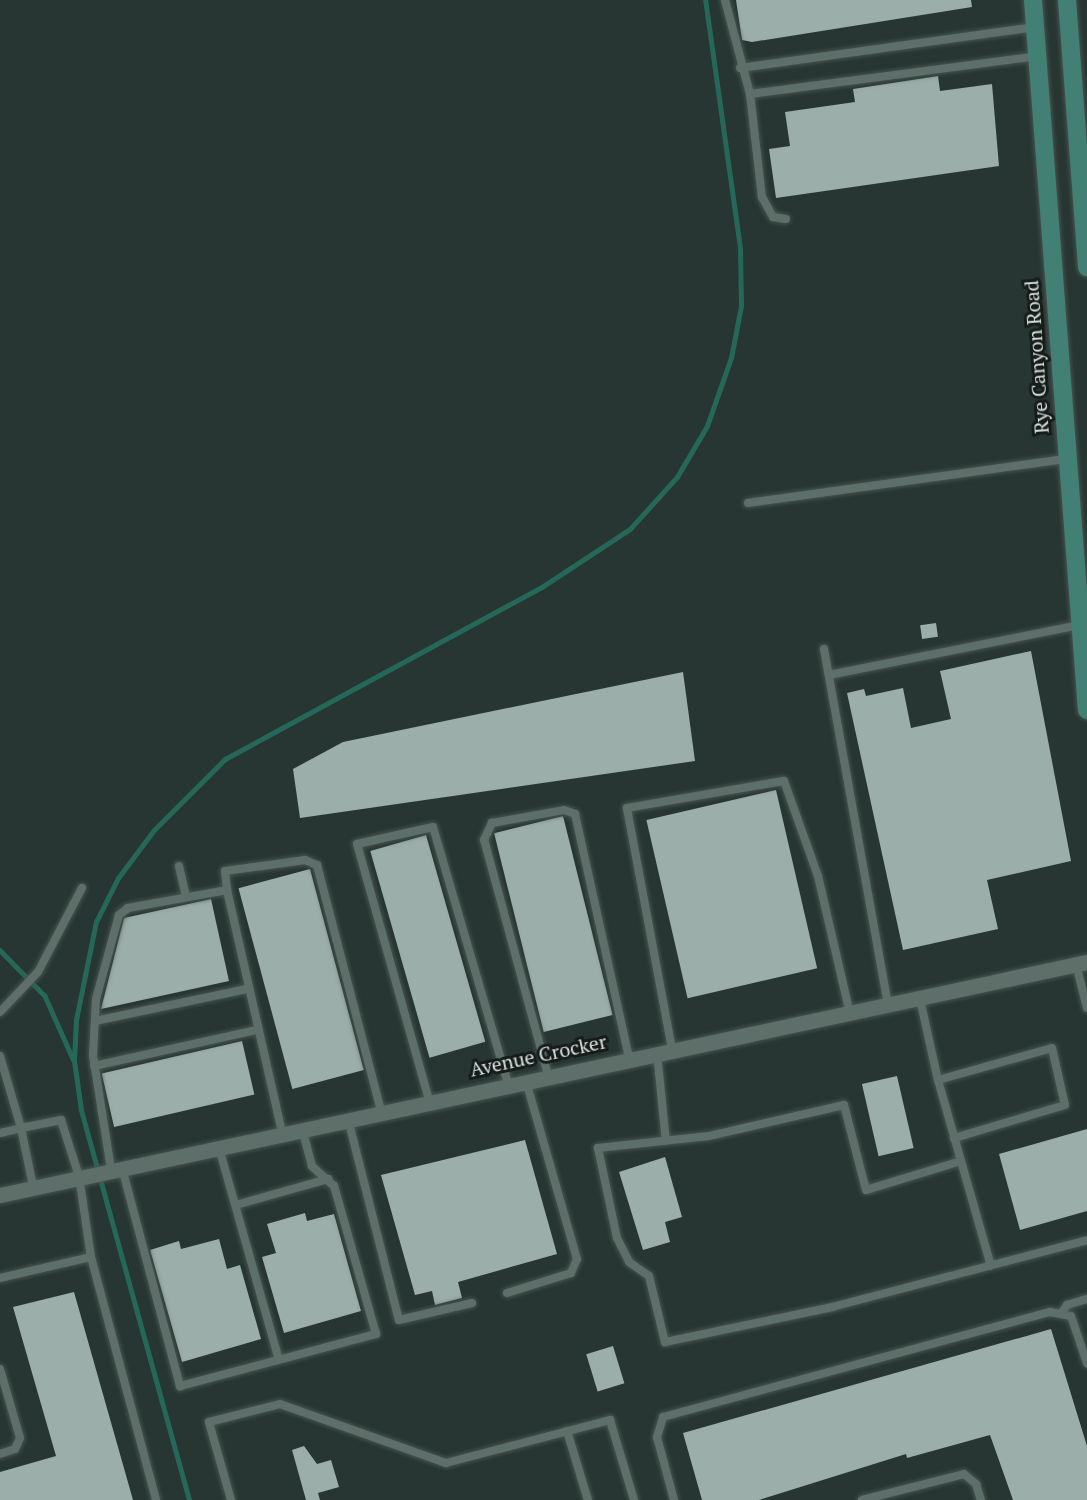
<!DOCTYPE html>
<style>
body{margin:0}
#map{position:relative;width:1087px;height:1500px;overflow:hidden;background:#273632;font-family:"PT Serif",serif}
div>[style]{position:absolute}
.stream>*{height:4.5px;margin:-2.25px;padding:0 2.25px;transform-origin:2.25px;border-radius:2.25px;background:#256859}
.building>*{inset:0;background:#9caea9;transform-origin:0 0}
.roads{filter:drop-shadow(0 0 2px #475451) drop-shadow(0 0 2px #475451)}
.service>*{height:8px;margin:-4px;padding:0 4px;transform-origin:4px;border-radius:4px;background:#5e6f6a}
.minor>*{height:15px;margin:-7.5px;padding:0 7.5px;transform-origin:7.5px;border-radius:7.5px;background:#5e6f6a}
.secondary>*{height:18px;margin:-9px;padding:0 9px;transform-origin:9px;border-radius:9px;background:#438074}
span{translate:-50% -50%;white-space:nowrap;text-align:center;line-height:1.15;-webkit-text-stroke:6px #151c1a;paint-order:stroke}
.street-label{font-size:20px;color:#d7e0de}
</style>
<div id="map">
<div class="stream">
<div style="left:0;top:950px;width:64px;rotate:45.6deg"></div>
<div style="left:45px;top:996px;width:69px;rotate:66deg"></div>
<div style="left:189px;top:1500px;width:405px;rotate:-105.5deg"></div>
<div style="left:81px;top:1110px;width:49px;rotate:-98.1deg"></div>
<div style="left:74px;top:1061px;width:41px;rotate:-87.2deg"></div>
<div style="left:76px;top:1020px;width:100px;rotate:-78.5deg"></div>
<div style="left:96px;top:922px;width:49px;rotate:-63.4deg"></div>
<div style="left:118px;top:878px;width:60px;rotate:-53.1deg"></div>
<div style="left:154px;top:830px;width:100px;rotate:-45deg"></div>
<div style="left:225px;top:759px;width:361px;rotate:-28.5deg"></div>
<div style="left:542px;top:587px;width:105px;rotate:-33.4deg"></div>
<div style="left:630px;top:529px;width:70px;rotate:-47.9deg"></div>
<div style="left:677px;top:477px;width:59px;rotate:-59.5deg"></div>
<div style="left:707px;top:426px;width:72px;rotate:-70.6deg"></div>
<div style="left:731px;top:358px;width:53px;rotate:-79.1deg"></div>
<div style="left:741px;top:306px;width:58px;rotate:-91deg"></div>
<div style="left:740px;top:248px;width:250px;rotate:-98deg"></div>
</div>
<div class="building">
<div style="clip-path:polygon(736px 0,971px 0,972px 7px,752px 42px,742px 40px)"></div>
<div style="clip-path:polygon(938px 76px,940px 91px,992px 84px,999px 166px,776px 198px,769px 149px,790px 146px,785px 112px,855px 102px,853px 89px)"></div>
<div style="left:936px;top:623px;width:14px;height:16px;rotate:82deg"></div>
<div style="clip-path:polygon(1031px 651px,1071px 861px,987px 880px,998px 929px,903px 950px,847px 693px,864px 689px,866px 696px,903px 688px,911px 728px,951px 719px,940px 671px)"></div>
<div style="clip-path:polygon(683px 672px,695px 761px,300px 818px,293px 769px,343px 742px)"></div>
<div style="left:776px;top:790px;width:183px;height:133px;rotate:77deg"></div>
<div style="left:563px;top:816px;width:205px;height:71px;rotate:76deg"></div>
<div style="left:426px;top:835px;width:215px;height:58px;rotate:74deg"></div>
<div style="left:310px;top:869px;width:208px;height:74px;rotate:75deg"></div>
<div style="clip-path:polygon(211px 899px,229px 981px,101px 1009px,124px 918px)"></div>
<div style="left:242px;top:1041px;width:55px;height:144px;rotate:77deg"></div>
<div style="left:897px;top:1076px;width:74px;height:36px;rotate:77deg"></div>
<div style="clip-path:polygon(1087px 1129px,1087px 1211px,1020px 1230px,999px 1154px)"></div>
<div style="clip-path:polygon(525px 1140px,557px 1254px,458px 1282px,462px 1298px,435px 1305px,432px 1291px,415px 1295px,381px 1175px)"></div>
<div style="clip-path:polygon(665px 1157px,682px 1217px,665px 1222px,670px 1242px,643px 1250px,619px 1172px)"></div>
<div style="clip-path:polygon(305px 1213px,307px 1221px,334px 1214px,361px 1311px,284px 1333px,262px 1257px,276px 1253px,267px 1224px)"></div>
<div style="clip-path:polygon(219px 1239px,227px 1269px,240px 1265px,261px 1339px,182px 1362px,150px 1250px,179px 1241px,181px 1249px)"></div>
<div style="clip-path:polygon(74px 1292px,133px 1500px,0 1500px,0 1472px,56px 1456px,13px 1307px)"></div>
<div style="clip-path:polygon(1051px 1329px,1087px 1446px,1087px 1500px,1013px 1500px,990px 1435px,907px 1458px,906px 1454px,759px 1500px,702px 1500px,683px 1433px)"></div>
<div style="left:613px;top:1346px;width:39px;height:28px;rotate:73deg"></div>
<div style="clip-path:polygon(304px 1446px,317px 1464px,331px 1460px,339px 1487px,318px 1493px,320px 1500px,306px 1500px,292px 1450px)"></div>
</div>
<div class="roads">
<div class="service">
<div style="left:725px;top:0;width:97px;rotate:75.1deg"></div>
<div style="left:750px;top:94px;width:290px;rotate:-7.5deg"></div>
<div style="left:740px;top:68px;width:298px;rotate:-7.9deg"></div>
<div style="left:750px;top:94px;width:104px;rotate:83.4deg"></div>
<div style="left:762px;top:197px;width:23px;rotate:61deg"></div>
<div style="left:773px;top:217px;width:13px;rotate:9deg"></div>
<div style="left:748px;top:503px;width:320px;rotate:-7.9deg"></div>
<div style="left:824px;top:649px;width:362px;rotate:79.8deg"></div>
<div style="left:829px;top:675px;width:256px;rotate:-11.3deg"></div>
<div style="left:179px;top:866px;width:32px;rotate:77deg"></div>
<div style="left:227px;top:890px;width:248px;rotate:77.2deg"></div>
<div style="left:1076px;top:964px;width:45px;rotate:76deg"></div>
<div style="left:920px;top:999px;width:83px;rotate:77.5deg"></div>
<div style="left:938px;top:1080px;width:193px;rotate:74.1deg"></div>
<div style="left:0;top:1012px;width:55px;rotate:-46.5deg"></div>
<div style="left:38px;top:972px;width:95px;rotate:-62.4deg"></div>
<div style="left:95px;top:1021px;width:155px;rotate:-11.9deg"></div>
<div style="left:672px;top:1049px;width:245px;rotate:-100.6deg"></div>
<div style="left:627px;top:808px;width:159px;rotate:-9.8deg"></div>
<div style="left:784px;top:781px;width:101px;rotate:70.3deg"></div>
<div style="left:818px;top:876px;width:141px;rotate:76.9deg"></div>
<div style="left:657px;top:1053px;width:88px;rotate:84.2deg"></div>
<div style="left:0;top:1056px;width:75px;rotate:73.7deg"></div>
<div style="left:21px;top:1128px;width:41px;rotate:-11.3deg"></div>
<div style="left:61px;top:1120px;width:59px;rotate:72.2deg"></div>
<div style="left:79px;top:1176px;width:82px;rotate:81.6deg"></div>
<div style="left:91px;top:1257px;width:252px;rotate:75deg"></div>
<div style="left:94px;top:1066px;width:167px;rotate:-12.5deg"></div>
<div style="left:548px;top:1075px;width:244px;rotate:-105.2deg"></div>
<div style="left:484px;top:840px;width:19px;rotate:-65deg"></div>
<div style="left:492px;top:823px;width:73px;rotate:-10.2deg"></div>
<div style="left:564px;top:810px;width:12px;rotate:20deg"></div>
<div style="left:575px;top:814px;width:249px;rotate:77.5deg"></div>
<div style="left:938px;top:1080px;width:118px;rotate:-15.7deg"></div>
<div style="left:1052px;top:1048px;width:58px;rotate:77.2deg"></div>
<div style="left:1065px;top:1105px;width:116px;rotate:163.4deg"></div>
<div style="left:429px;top:1100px;width:266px;rotate:-105.7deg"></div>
<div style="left:357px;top:844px;width:78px;rotate:-12.6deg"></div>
<div style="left:433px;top:827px;width:268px;rotate:73.7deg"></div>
<div style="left:348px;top:1119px;width:207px;rotate:75.8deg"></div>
<div style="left:399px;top:1320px;width:75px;rotate:-13.1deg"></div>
<div style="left:0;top:1133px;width:22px;rotate:-13deg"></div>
<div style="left:21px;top:1128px;width:59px;rotate:78.3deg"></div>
<div style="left:219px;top:1148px;width:220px;rotate:74.2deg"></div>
<div style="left:961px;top:1161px;width:99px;rotate:163deg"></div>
<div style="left:866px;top:1190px;width:88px;rotate:-104.5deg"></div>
<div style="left:844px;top:1105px;width:139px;rotate:167.1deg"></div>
<div style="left:709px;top:1136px;width:112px;rotate:173.8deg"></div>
<div style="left:598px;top:1148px;width:92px;rotate:78.1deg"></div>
<div style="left:617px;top:1238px;width:27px;rotate:63deg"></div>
<div style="left:629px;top:1262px;width:24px;rotate:35deg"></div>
<div style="left:649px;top:1276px;width:68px;rotate:76.4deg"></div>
<div style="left:665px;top:1342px;width:171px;rotate:-11.8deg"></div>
<div style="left:832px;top:1307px;width:264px;rotate:-14.7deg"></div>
<div style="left:122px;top:1168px;width:226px;rotate:75.1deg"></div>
<div style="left:180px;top:1386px;width:203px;rotate:-14.9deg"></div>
<div style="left:376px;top:1334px;width:154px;rotate:-105.8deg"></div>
<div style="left:334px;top:1186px;width:30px;rotate:-138deg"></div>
<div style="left:312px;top:1166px;width:38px;rotate:-105deg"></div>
<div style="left:111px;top:1169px;width:115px;rotate:-99deg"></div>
<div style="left:93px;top:1055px;width:56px;rotate:-86.9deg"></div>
<div style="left:96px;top:999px;width:87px;rotate:-74.7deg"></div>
<div style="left:119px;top:915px;width:11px;rotate:-38deg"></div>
<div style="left:128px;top:908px;width:101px;rotate:-10.3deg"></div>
<div style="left:227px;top:890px;width:19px;rotate:-96deg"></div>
<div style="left:225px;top:871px;width:81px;rotate:-7.8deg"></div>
<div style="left:305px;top:860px;width:13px;rotate:23deg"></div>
<div style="left:317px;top:865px;width:254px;rotate:75.4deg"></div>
<div style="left:236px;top:1205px;width:96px;rotate:-15.8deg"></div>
<div style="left:0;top:1278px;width:93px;rotate:-13deg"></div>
<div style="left:507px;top:1293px;width:67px;rotate:-17.4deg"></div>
<div style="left:571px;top:1273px;width:15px;rotate:-67deg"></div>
<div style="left:577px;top:1259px;width:185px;rotate:-106deg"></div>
<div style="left:1062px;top:1312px;width:9px;rotate:-54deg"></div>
<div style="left:1067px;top:1305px;width:21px;rotate:-17deg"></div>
<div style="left:0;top:1369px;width:72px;rotate:73.8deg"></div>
<div style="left:20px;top:1438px;width:12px;rotate:114deg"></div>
<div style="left:15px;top:1449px;width:16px;rotate:162deg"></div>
<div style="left:567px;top:1431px;width:72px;rotate:73.1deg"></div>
<div style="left:231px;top:1500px;width:81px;rotate:-105.8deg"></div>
<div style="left:209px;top:1422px;width:73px;rotate:-14.2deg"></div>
<div style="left:280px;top:1404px;width:176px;rotate:19.6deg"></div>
<div style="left:446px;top:1463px;width:170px;rotate:-14.7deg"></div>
<div style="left:610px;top:1420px;width:84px;rotate:73.3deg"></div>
<div style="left:674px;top:1500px;width:65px;rotate:-105.1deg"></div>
<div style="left:657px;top:1437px;width:21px;rotate:-73deg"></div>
<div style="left:663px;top:1417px;width:401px;rotate:-15.2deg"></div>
<div style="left:1050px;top:1312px;width:21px;rotate:11deg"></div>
<div style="left:1071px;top:1316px;width:50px;rotate:71.2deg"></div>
<div style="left:862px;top:1500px;width:105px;rotate:-14.3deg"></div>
<div style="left:964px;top:1474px;width:16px;rotate:40deg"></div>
<div style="left:976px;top:1484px;width:17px;rotate:73deg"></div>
</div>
<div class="minor">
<div style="left:0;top:1195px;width:1112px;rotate:-12.1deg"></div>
</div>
<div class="secondary">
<div style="left:1033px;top:0;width:712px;rotate:85.65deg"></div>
<div style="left:1067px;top:0;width:268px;rotate:85.7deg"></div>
</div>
</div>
<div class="street-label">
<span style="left:1036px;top:357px;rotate:-94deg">Rye Canyon Road</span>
<span style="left:538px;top:1055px;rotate:-12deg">Avenue Crocker</span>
</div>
</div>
